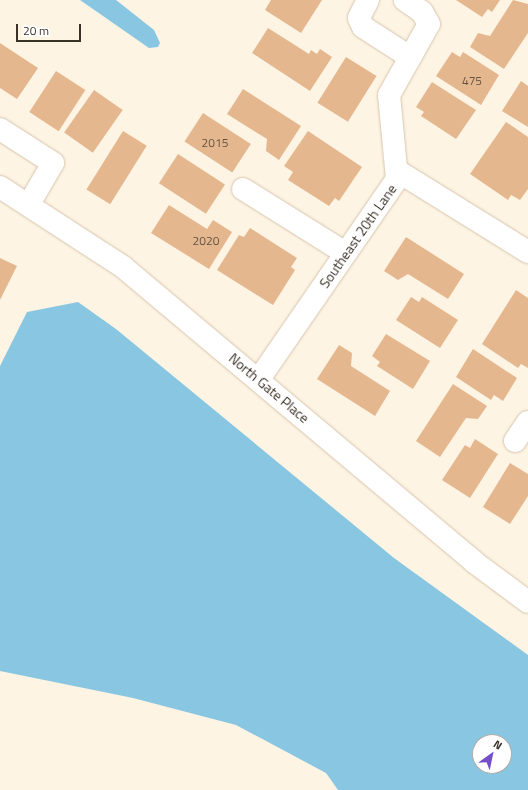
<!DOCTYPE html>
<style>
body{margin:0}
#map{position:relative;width:528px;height:790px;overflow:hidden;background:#fef4e4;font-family:"Titillium Web",sans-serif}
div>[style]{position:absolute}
.water>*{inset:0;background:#88c6e2}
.building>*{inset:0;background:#e4b78f;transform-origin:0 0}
.roads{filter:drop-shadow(0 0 1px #d6c5ac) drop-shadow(0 0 1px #d6c5ac)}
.minor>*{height:22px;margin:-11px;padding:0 11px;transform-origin:11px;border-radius:11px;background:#fff}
span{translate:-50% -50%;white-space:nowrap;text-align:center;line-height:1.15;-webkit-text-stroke:3.5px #fff;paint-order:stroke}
.number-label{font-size:12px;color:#645342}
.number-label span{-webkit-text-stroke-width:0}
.street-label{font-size:14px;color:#393228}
.north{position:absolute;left:472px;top:734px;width:40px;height:40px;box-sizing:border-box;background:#fff;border:1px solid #b0ada9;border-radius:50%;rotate:33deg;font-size:11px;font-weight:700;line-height:16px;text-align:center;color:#393228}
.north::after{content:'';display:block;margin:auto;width:14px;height:18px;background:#744fc8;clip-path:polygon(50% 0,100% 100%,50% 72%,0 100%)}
.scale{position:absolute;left:16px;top:24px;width:65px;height:18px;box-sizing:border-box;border:2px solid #393228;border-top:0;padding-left:5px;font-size:12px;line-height:14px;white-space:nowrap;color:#393228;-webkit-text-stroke:3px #fff;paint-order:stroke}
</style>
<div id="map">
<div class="water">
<div style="clip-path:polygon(80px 0,116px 0,154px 30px,160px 43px,158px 47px,149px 48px)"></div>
<div style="clip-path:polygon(evenodd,78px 302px,116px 329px,394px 558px,528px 655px,528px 790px,338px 790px,326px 773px,236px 725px,133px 698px,0 671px,0 366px,27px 312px,78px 302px,480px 742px,504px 742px,504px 766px,480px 766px,480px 742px)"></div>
</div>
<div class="building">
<div style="clip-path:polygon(271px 0,322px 0,301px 33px,265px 10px)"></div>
<div style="clip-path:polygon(456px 0,500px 0,492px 12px,488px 9px,482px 17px)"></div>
<div style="clip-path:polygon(513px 0,528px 4px,528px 33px,504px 69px,470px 47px,478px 33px,490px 36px)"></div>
<div style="clip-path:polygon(268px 28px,309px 54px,311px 50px,317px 54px,320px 49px,332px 57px,310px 91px,252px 53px)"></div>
<div style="clip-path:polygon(0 43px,38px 68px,17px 99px,0 88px)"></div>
<div style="clip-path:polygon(452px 52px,460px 57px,463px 52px,499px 75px,481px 105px,436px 76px)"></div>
<div style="left:346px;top:57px;width:36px;height:54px;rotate:32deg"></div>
<div style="left:56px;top:71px;width:35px;height:49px;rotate:33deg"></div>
<div style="clip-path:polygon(521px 81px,528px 86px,528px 127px,502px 111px)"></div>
<div style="clip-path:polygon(432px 82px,476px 110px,456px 139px,421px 116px,424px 112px,416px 107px)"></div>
<div style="clip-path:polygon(243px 89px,301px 126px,279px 160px,266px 151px,267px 139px,227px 114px)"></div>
<div style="left:94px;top:90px;width:35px;height:52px;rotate:35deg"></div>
<div style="left:203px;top:113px;width:57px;height:34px;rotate:33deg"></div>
<div style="clip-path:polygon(506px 122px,528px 137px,528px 189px,520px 200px,511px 195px,508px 200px,470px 174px)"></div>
<div style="left:123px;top:131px;width:28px;height:69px;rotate:32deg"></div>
<div style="clip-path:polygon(308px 131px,362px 167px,339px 201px,335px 198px,329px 206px,288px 180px,293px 172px,284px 166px)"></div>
<div style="left:178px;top:154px;width:56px;height:35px;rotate:33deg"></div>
<div style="clip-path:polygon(169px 205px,207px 229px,213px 220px,232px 232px,209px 269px,151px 233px)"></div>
<div style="clip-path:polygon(250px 228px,297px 258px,291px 267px,295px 270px,273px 305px,217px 270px,239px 235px,244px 237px)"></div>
<div style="clip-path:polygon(406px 237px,464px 274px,448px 299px,408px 274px,398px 280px,384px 271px)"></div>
<div style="clip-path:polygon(0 258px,17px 266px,0 300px)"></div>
<div style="clip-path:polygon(516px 290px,528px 298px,528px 368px,521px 364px,518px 368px,482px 344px)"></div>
<div style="clip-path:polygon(411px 297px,419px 302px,422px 297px,458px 320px,440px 348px,396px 320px)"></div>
<div style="clip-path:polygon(386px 334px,430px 361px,413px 389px,377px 366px,380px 362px,372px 356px)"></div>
<div style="clip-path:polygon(339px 345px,352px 353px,351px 366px,390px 391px,375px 416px,317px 379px)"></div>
<div style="clip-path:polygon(473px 349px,517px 378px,503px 401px,494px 395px,491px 400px,456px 377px)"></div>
<div style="clip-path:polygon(453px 384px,487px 406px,478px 419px,466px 418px,440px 457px,416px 441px)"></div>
<div style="clip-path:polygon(475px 439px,498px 454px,470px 498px,442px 480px,465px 445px,470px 448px)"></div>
<div style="clip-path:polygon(510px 463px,528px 474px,528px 496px,510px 524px,483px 507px)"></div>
</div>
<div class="roads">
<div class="minor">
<div style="left:368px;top:0;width:20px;rotate:117deg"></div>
<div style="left:359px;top:18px;width:10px;rotate:66deg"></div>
<div style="left:363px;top:27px;width:56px;rotate:32.6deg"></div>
<div style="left:0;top:129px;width:63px;rotate:32.7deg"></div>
<div style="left:53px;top:163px;width:48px;rotate:120.3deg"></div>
<div style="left:399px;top:172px;width:152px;rotate:31.8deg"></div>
<div style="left:0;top:187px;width:147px;rotate:33deg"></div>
<div style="left:123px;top:267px;width:459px;rotate:40deg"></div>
<div style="left:474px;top:562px;width:67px;rotate:36.5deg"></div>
<div style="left:243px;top:189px;width:119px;rotate:32deg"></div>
<div style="left:259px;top:379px;width:243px;rotate:-55.4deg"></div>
<div style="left:397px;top:179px;width:84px;rotate:-95.4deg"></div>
<div style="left:389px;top:95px;width:81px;rotate:-60.6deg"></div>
<div style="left:429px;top:24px;width:14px;rotate:-120deg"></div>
<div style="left:422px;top:12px;width:21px;rotate:-145deg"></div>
<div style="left:515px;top:441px;width:23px;rotate:-56deg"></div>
</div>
</div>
<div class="number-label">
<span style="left:472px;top:81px">475</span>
<span style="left:215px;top:143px">2015</span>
<span style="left:206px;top:241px">2020</span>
</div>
<div class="street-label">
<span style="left:358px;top:236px;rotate:-55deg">Southeast 20th Lane</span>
<span style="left:269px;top:388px;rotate:40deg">North Gate Place</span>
</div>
<div class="north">N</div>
<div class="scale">20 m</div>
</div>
